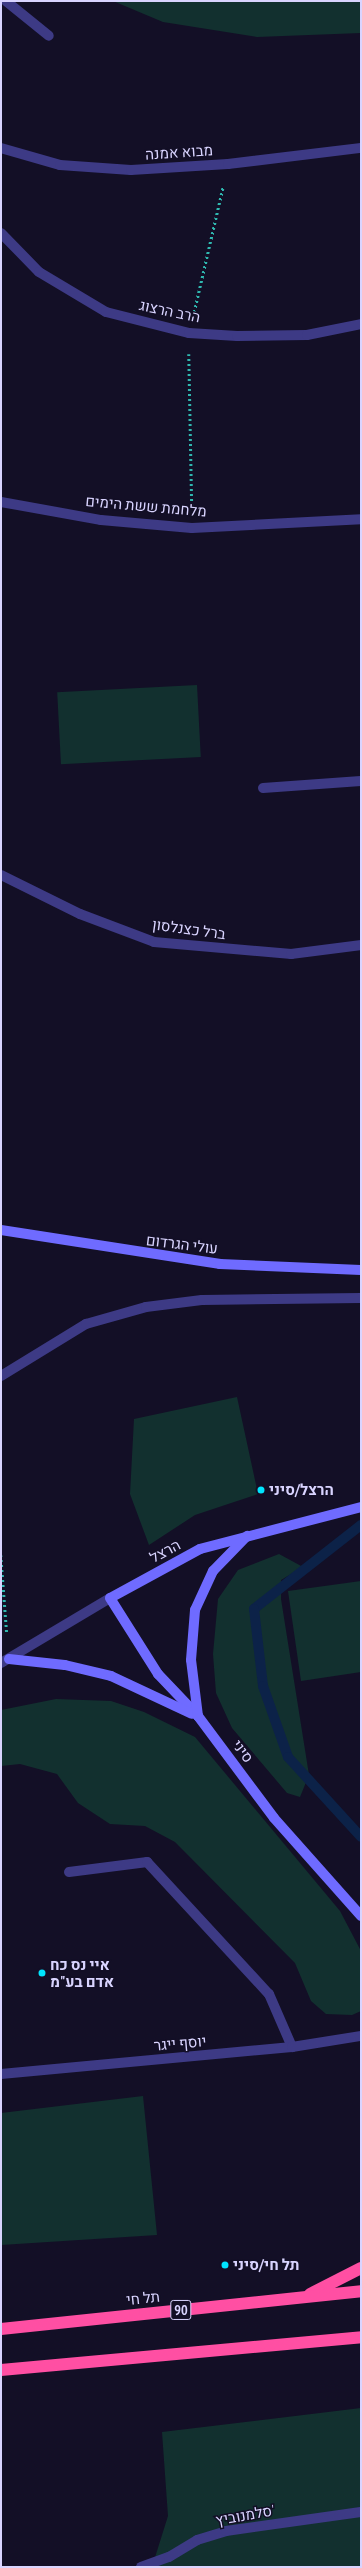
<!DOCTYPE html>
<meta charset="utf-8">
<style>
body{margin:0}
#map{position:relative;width:362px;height:2568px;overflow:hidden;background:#130f26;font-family:"PT Sans Narrow",Heebo,sans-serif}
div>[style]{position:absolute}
.green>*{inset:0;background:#12302f;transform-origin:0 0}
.stream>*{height:10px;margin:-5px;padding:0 5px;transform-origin:5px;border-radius:5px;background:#0c2248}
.path>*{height:2.5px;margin-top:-1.25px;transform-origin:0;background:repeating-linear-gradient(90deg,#2fb8b0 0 2px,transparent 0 5px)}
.lane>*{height:10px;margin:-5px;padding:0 5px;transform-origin:5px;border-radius:5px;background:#3d3a85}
.street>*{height:10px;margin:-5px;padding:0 5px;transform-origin:5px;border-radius:5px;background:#3d3a85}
.secondary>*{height:10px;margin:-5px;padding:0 5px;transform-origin:5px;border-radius:5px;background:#6f6bff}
.highway>*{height:12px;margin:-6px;padding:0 6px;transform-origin:6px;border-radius:6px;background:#ff4fa3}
.dots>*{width:11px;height:11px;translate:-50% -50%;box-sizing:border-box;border:2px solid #130f26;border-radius:50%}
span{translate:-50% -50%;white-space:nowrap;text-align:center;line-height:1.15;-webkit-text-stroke:3px #130f26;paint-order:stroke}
.shield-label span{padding:1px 3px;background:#130f26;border:1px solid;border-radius:3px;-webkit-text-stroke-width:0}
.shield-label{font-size:14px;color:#d9d4ff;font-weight:700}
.street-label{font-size:15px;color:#d9d4ff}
.poi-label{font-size:15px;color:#d9d4ff;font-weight:700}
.left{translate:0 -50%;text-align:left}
.frame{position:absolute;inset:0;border:2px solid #d9d4ff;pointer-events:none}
</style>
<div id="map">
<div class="green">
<div style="clip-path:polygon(113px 1px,361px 1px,361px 33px,257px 37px,163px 22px)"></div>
<div style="left:197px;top:685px;width:72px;height:140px;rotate:87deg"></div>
<div style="clip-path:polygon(237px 1397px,258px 1494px,195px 1515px,149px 1545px,130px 1494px,134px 1419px)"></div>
<div style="clip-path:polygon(279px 1554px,303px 1567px,281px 1580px,281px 1599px,309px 1775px,300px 1797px,287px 1793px,232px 1728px,216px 1693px,213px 1654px,218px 1599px,238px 1570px)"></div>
<div style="clip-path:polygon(361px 1581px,361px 1672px,301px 1681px,288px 1591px)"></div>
<div style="clip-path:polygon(56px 1699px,111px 1701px,144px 1712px,195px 1737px,340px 1911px,361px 1951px,361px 2011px,352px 2015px,326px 2014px,311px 2001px,295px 1963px,175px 1842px,145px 1826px,110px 1824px,78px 1803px,57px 1774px,20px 1764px,1px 1766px,1px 1710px)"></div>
<div style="clip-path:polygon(143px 2096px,157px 2235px,1px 2245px,1px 2113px)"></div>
<div style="clip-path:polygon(361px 2408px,361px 2567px,152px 2567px,168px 2516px,162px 2432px)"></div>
</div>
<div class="stream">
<div style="left:361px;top:1525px;width:136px;rotate:141.9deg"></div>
<div style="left:254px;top:1609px;width:78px;rotate:83.3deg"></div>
<div style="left:263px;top:1686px;width:75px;rotate:70.6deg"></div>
<div style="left:288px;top:1757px;width:108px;rotate:47.6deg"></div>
</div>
<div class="path">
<div style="left:194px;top:312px;width:129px;rotate:-77deg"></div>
<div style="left:189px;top:354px;width:151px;rotate:88.9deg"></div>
<div style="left:1px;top:1555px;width:79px;rotate:85.7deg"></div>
</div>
<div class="lane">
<div style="left:6px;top:1px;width:55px;rotate:39.1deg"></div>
<div style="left:69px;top:1872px;width:79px;rotate:-7.3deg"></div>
<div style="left:147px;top:1862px;width:180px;rotate:47.3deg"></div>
<div style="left:269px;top:1994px;width:58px;rotate:66.5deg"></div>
</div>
<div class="street">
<div style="left:1px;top:148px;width:61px;rotate:16.1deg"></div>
<div style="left:60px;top:165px;width:71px;rotate:4deg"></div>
<div style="left:131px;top:170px;width:97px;rotate:-3.5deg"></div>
<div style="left:228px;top:164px;width:134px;rotate:-6.9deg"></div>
<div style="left:1px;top:233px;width:54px;rotate:45.7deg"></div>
<div style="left:39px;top:272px;width:78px;rotate:30.8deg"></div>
<div style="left:106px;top:312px;width:86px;rotate:14.2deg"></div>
<div style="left:189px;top:333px;width:48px;rotate:3.6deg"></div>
<div style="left:237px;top:336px;width:70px;rotate:-0.8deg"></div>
<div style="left:307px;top:335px;width:55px;rotate:-11.5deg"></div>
<div style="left:1px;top:502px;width:102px;rotate:10.2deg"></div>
<div style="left:101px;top:520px;width:91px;rotate:5deg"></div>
<div style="left:192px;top:528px;width:169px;rotate:-3deg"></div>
<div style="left:263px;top:788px;width:98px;rotate:-4.1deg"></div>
<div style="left:1px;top:875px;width:88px;rotate:26.3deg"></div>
<div style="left:80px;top:914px;width:79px;rotate:20.7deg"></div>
<div style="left:154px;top:942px;width:138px;rotate:5deg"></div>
<div style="left:291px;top:954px;width:71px;rotate:-7.3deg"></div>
<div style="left:1px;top:1376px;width:100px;rotate:-31.5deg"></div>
<div style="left:86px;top:1324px;width:62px;rotate:-15.8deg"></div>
<div style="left:146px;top:1307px;width:56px;rotate:-7.1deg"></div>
<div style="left:202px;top:1300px;width:159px;rotate:-0.7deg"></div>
<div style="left:1px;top:1663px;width:127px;rotate:-30.8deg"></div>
<div style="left:1px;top:2074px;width:292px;rotate:-5.3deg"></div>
<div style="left:292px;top:2047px;width:70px;rotate:-9.1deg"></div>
<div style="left:141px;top:2567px;width:30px;rotate:-20deg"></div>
<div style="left:169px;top:2557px;width:33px;rotate:-31deg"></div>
<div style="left:197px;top:2540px;width:30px;rotate:-17deg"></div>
<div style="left:226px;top:2531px;width:136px;rotate:-8deg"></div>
</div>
<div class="secondary">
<div style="left:1px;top:1230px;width:222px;rotate:8.8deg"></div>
<div style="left:220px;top:1264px;width:141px;rotate:2.4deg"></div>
<div style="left:361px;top:1507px;width:166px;rotate:165.4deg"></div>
<div style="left:200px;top:1549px;width:102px;rotate:151.4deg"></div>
<div style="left:110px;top:1598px;width:90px;rotate:57.7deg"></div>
<div style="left:158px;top:1674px;width:58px;rotate:46.4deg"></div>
<div style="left:198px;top:1716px;width:127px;rotate:53.3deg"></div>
<div style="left:274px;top:1818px;width:131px;rotate:48.4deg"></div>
<div style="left:9px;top:1659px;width:56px;rotate:6.1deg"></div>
<div style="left:65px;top:1665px;width:47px;rotate:13.4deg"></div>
<div style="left:111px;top:1676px;width:89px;rotate:25.1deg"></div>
<div style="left:198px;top:1716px;width:56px;rotate:-97.1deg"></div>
<div style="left:191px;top:1660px;width:50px;rotate:-85.4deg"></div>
<div style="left:195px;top:1610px;width:43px;rotate:-65.2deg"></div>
<div style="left:213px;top:1571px;width:49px;rotate:-45.8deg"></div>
</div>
<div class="highway">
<div style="left:310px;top:2294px;width:57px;rotate:-27deg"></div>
<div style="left:1px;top:2329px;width:362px;rotate:-6deg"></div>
<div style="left:1px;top:2370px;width:362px;rotate:-5.2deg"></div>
</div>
<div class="dots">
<div style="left:261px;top:1490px;background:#00e5ff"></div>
<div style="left:42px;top:1973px;background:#00e5ff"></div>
<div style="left:225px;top:2265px;background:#00e5ff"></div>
</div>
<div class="shield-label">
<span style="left:181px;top:2310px">90</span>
</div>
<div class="street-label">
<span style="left:179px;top:152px;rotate:-4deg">מבוא אמנה</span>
<span style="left:170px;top:311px;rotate:12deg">הרב הרצוג</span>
<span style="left:146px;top:506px;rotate:5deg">מלחמת ששת הימים</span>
<span style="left:189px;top:929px;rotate:8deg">ברל כצנלסון</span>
<span style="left:182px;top:1244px;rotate:7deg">עולי הגרדום</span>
<span style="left:165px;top:1551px;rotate:-28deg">הרצל</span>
<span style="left:243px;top:1751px;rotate:53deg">סיני</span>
<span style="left:180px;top:2043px;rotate:-5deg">יוסף ייגר</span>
<span style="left:143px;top:2298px;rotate:-6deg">תל חי</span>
<span style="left:245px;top:2515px;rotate:-10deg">סלמנוביץ'</span>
</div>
<div class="poi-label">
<span class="left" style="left:269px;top:1490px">הרצל/סיני</span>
<span class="left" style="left:50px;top:1973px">איי נס כח<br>אדם בע"מ</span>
<span class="left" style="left:233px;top:2265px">תל חי/סיני</span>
</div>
<div class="frame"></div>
</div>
